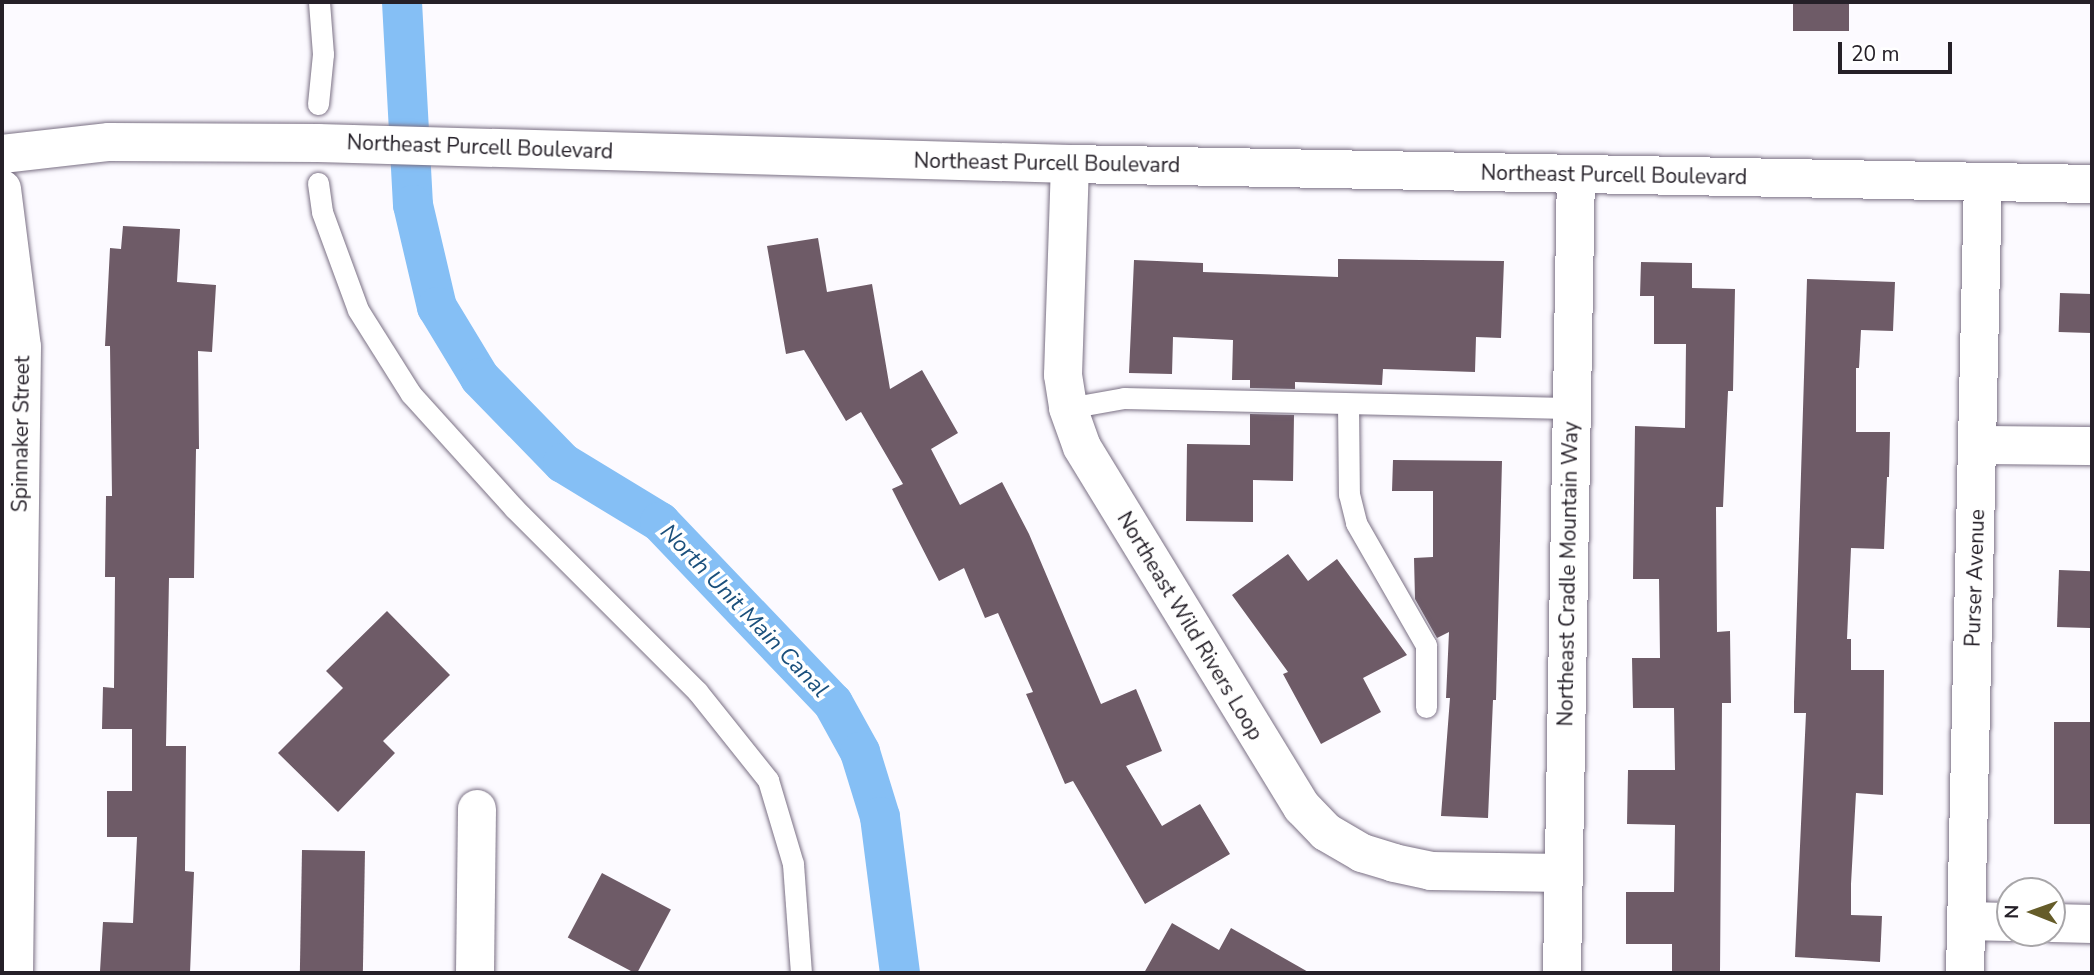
<!DOCTYPE html>
<style>
body{margin:0}
#map{position:relative;width:2094px;height:975px;overflow:hidden;background:#fcfaff;font-family:"Nunito Sans",sans-serif}
div>[style]{position:absolute}
.canal>*{height:40px;margin:-20px;padding:0 20px;transform-origin:20px;border-radius:20px;background:#85bff5}
.building>*{inset:0;background:#6e5b67;transform-origin:0 0}
.roads{filter:drop-shadow(0 0 2px #7b7185) drop-shadow(0 0 2px #7b7185)}
.lane>*{height:21px;margin:-10.5px;padding:0 10.5px;transform-origin:10.5px;border-radius:10.5px;background:#fff}
.street>*{height:38px;margin:-19px;padding:0 19px;transform-origin:19px;border-radius:19px;background:#fff}
.secondary>*{height:38px;margin:-19px;padding:0 19px;transform-origin:19px;border-radius:19px;background:#fff}
span{translate:-50% -50%;white-space:nowrap;text-align:center;line-height:1.15;-webkit-text-stroke:7px #fff;paint-order:stroke}
.street-label{font-size:21px;color:#252028}
.water-label{font-size:23px;color:#1b507c;font-style:italic}
.frame{position:absolute;inset:0;border:4px solid #252028;pointer-events:none}
.north{position:absolute;left:1996px;top:877px;width:70px;height:70px;box-sizing:border-box;background:#fff;border:2px solid #a8a6a9;border-radius:50%;rotate:271deg;font-size:19px;font-weight:700;line-height:28px;text-align:center;color:#252028}
.north::after{content:'';display:block;margin:auto;width:24px;height:32px;background:#655c29;clip-path:polygon(50% 0,100% 100%,50% 72%,0 100%)}
.scale{position:absolute;left:1838px;top:42px;width:114px;height:32px;box-sizing:border-box;border:4px solid #252028;border-top:0;padding-left:9px;font-size:21px;line-height:24px;white-space:nowrap;color:#252028;-webkit-text-stroke:5px #fff;paint-order:stroke}
</style>
<div id="map">
<div class="canal">
<div style="left:402px;top:2px;width:203px;rotate:86.9deg"></div>
<div style="left:413px;top:205px;width:105px;rotate:76.8deg"></div>
<div style="left:437px;top:307px;width:83px;rotate:58.8deg"></div>
<div style="left:480px;top:378px;width:119px;rotate:45.7deg"></div>
<div style="left:563px;top:463px;width:114px;rotate:31.3deg"></div>
<div style="left:660px;top:522px;width:250px;rotate:46.3deg"></div>
<div style="left:833px;top:703px;width:56px;rotate:61.1deg"></div>
<div style="left:860px;top:752px;width:68px;rotate:72.9deg"></div>
<div style="left:880px;top:817px;width:157px;rotate:82.7deg"></div>
</div>
<div class="building">
<div style="left:1793px;top:2px;width:56px;height:29px"></div>
<div style="clip-path:polygon(123px 226px,180px 229px,177px 282px,216px 285px,212px 352px,198px 351px,199px 449px,196px 449px,194px 578px,169px 578px,166px 746px,186px 746px,185px 871px,194px 872px,190px 973px,100px 971px,103px 922px,133px 923px,137px 837px,107px 837px,107px 791px,132px 791px,132px 729px,102px 729px,103px 687px,114px 688px,115px 577px,105px 577px,106px 496px,112px 496px,110px 346px,105px 346px,110px 248px,121px 249px)"></div>
<div style="clip-path:polygon(818px 238px,827px 292px,872px 284px,890px 389px,922px 370px,958px 433px,931px 449px,960px 505px,1002px 482px,1029px 534px,1101px 704px,1136px 689px,1162px 751px,1126px 766px,1162px 826px,1200px 804px,1230px 854px,1145px 904px,1073px 781px,1065px 784px,1026px 694px,1033px 692px,998px 613px,985px 618px,964px 568px,939px 581px,892px 489px,903px 484px,861px 412px,846px 421px,804px 350px,786px 354px,767px 246px)"></div>
<div style="clip-path:polygon(1338px 259px,1504px 261px,1501px 338px,1476px 337px,1475px 372px,1383px 369px,1382px 385px,1295px 382px,1295px 389px,1250px 388px,1250px 380px,1232px 380px,1233px 340px,1173px 337px,1172px 374px,1129px 373px,1134px 260px,1203px 263px,1203px 272px,1338px 277px)"></div>
<div style="clip-path:polygon(1641px 262px,1692px 263px,1692px 288px,1735px 289px,1733px 391px,1728px 391px,1723px 507px,1716px 507px,1717px 632px,1730px 631px,1731px 703px,1722px 703px,1720px 973px,1672px 973px,1672px 944px,1626px 944px,1626px 892px,1674px 892px,1675px 825px,1627px 824px,1628px 770px,1675px 770px,1674px 708px,1633px 708px,1632px 658px,1660px 658px,1659px 579px,1633px 579px,1635px 426px,1685px 428px,1686px 344px,1654px 344px,1654px 296px,1640px 296px)"></div>
<div style="clip-path:polygon(1807px 279px,1895px 282px,1893px 331px,1861px 330px,1859px 368px,1856px 368px,1856px 432px,1890px 432px,1889px 477px,1887px 477px,1884px 549px,1851px 548px,1847px 639px,1851px 639px,1851px 670px,1884px 670px,1883px 795px,1856px 793px,1851px 884px,1851px 915px,1882px 916px,1880px 962px,1795px 957px,1806px 713px,1794px 713px,1794px 702px)"></div>
<div style="left:2060px;top:293px;width:32px;height:39px;rotate:2deg"></div>
<div style="clip-path:polygon(1250px 414px,1294px 415px,1293px 481px,1253px 480px,1253px 522px,1186px 521px,1187px 444px,1250px 445px)"></div>
<div style="clip-path:polygon(1393px 460px,1502px 461px,1496px 700px,1493px 700px,1488px 818px,1441px 816px,1450px 698px,1446px 698px,1449px 632px,1437px 638px,1415px 599px,1414px 558px,1433px 557px,1433px 491px,1392px 491px)"></div>
<div style="clip-path:polygon(1288px 554px,1308px 581px,1337px 559px,1407px 655px,1363px 678px,1381px 712px,1321px 744px,1283px 674px,1288px 672px,1232px 595px)"></div>
<div style="left:2059px;top:570px;width:33px;height:57px;rotate:2deg"></div>
<div style="clip-path:polygon(387px 611px,450px 675px,383px 741px,395px 753px,338px 812px,278px 753px,343px 688px,326px 671px)"></div>
<div style="left:2054px;top:722px;width:38px;height:102px"></div>
<div style="left:302px;top:850px;width:63px;height:123px;rotate:1deg"></div>
<div style="left:602px;top:873px;width:78px;height:73px;rotate:28deg"></div>
<div style="clip-path:polygon(1172px 923px,1219px 950px,1231px 928px,1310px 973px,1144px 973px)"></div>
</div>
<div class="roads">
<div class="lane">
<div style="left:318px;top:104px;width:50px;rotate:-84.3deg"></div>
<div style="left:323px;top:54px;width:52px;rotate:-94.4deg"></div>
<div style="left:318px;top:183px;width:29px;rotate:82deg"></div>
<div style="left:322px;top:212px;width:104px;rotate:69.8deg"></div>
<div style="left:358px;top:310px;width:99px;rotate:57.8deg"></div>
<div style="left:411px;top:394px;width:154px;rotate:47.9deg"></div>
<div style="left:514px;top:508px;width:259px;rotate:45deg"></div>
<div style="left:697px;top:691px;width:114px;rotate:51.4deg"></div>
<div style="left:768px;top:780px;width:88px;rotate:73.4deg"></div>
<div style="left:793px;top:864px;width:109px;rotate:85.8deg"></div>
<div style="left:1348px;top:404px;width:90px;rotate:89.4deg"></div>
<div style="left:1349px;top:494px;width:30px;rotate:76deg"></div>
<div style="left:1356px;top:523px;width:141px;rotate:60.2deg"></div>
<div style="left:1426px;top:645px;width:62px;rotate:90deg"></div>
<div style="left:1068px;top:408px;width:57px;rotate:-10.1deg"></div>
<div style="left:1124px;top:398px;width:446px;rotate:1.3deg"></div>
</div>
<div class="street">
<div style="left:1070px;top:164px;width:211px;rotate:91.9deg"></div>
<div style="left:1063px;top:375px;width:33px;rotate:81deg"></div>
<div style="left:1068px;top:408px;width:41px;rotate:70.3deg"></div>
<div style="left:1082px;top:447px;width:422px;rotate:58.6deg"></div>
<div style="left:1302px;top:807px;width:35px;rotate:46deg"></div>
<div style="left:1326px;top:832px;width:42px;rotate:30.3deg"></div>
<div style="left:1362px;top:853px;width:34px;rotate:17deg"></div>
<div style="left:1394px;top:863px;width:38px;rotate:12deg"></div>
<div style="left:1431px;top:871px;width:133px;rotate:0.9deg"></div>
<div style="left:2px;top:189px;width:159px;rotate:82.8deg"></div>
<div style="left:22px;top:347px;width:626px;rotate:90.73deg"></div>
<div style="left:1978px;top:445px;width:114px;rotate:0.5deg"></div>
<div style="left:1966px;top:921px;width:44px;rotate:1.3deg"></div>
<div style="left:2052px;top:923px;width:40px;rotate:1.4deg"></div>
<div style="left:475px;top:973px;width:164px;rotate:-89.3deg"></div>
<div style="left:1562px;top:973px;width:799px;rotate:-89deg"></div>
<div style="left:1965px;top:973px;width:791px;rotate:-88.7deg"></div>
</div>
<div class="secondary">
<div style="left:2px;top:154px;width:108px;rotate:-6.4deg"></div>
<div style="left:109px;top:142px;width:209px;rotate:0.3deg"></div>
<div style="left:318px;top:143px;width:752px;rotate:1.6deg"></div>
<div style="left:1070px;top:164px;width:1022px;rotate:1.12deg"></div>
</div>
</div>
<div class="street-label">
<span style="left:480px;top:147px;rotate:2deg">Northeast Purcell Boulevard</span>
<span style="left:1047px;top:163px;rotate:1deg">Northeast Purcell Boulevard</span>
<span style="left:1614px;top:175px;rotate:1deg">Northeast Purcell Boulevard</span>
<span style="left:21px;top:434px;rotate:-89deg">Spinnaker Street</span>
<span style="left:1568px;top:574px;rotate:-89deg">Northeast Cradle Mountain Way</span>
<span style="left:1975px;top:578px;rotate:-88deg">Purser Avenue</span>
<span style="left:1190px;top:626px;rotate:59deg">Northeast Wild Rivers Loop</span>
</div>
<div class="water-label">
<span style="left:744px;top:611px;rotate:46deg">North Unit Main Canal</span>
</div>
<div class="frame"></div>
<div class="north">N</div>
<div class="scale">20 m</div>
</div>
